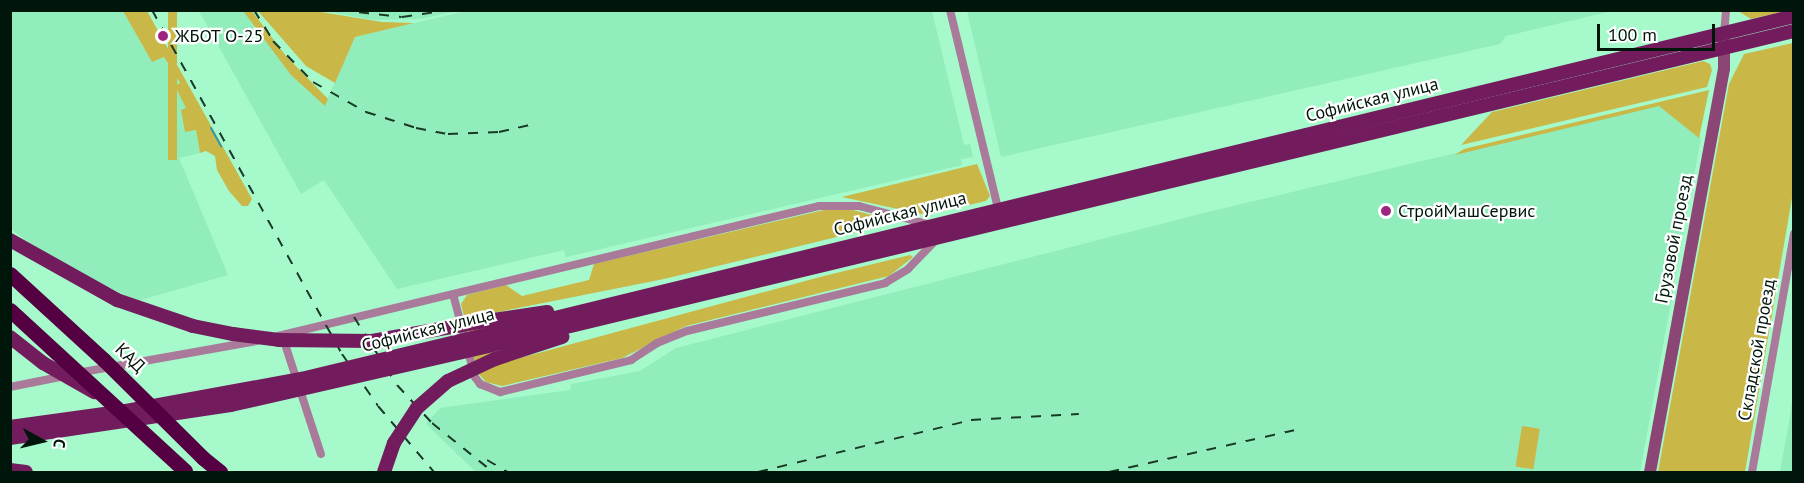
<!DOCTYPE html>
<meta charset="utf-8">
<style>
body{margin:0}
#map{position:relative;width:1804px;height:483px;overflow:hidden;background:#a5f9cb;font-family:"PT Sans",sans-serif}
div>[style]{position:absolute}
.built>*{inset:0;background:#91edbc}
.green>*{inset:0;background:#c9b748;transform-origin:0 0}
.stream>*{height:2px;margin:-1px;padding:0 1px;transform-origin:1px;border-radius:1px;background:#3196b1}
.street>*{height:8px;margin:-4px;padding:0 4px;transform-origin:4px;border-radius:4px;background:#aa7a9a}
.secondary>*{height:12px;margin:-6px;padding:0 6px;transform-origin:6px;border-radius:6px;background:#8b4676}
.primary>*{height:14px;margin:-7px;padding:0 7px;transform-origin:7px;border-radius:7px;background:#721c5d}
.highway>*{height:15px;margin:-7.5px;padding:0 7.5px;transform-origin:7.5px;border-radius:7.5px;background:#540042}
.rail>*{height:2px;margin-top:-1px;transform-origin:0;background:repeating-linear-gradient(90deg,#193927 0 10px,transparent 0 20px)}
.primary-bridge>*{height:14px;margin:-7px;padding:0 7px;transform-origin:7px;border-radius:7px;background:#721c5d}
.highway-bridge>*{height:15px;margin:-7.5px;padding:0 7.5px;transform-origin:7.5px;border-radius:7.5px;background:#540042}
.dots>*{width:16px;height:16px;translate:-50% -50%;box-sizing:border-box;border:3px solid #fff;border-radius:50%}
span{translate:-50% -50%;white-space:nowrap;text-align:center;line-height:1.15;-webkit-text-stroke:4.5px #fff;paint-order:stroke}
.poi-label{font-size:18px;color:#00160a}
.left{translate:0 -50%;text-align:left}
.street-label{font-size:18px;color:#00160a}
.frame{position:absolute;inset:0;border:12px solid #00160a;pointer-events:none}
.north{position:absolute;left:12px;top:411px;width:60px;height:60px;-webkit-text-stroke:4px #fff;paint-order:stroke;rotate:98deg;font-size:16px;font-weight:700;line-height:24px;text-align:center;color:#00160a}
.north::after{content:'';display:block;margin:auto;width:21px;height:27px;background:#00160a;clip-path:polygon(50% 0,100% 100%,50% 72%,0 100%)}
.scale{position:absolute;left:1597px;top:24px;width:118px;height:27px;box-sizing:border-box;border:3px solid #00160a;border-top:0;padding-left:8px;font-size:18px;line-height:21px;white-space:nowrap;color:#00160a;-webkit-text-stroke:4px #fff;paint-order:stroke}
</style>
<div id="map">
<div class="built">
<div style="clip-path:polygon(10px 11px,123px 11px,152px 62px,164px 57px,180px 84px,186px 108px,185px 132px,196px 130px,200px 153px,179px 158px,228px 275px,137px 301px,48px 257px,11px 229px)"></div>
<div style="clip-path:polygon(199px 11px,243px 11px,260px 35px,325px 105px,355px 37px,466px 11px,932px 11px,964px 145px,970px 144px,973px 157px,961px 159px,962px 165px,566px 257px,564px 250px,397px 289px,324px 180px,301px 194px)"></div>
<div style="clip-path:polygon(324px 11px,456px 11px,422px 19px,374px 20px)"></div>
<div style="clip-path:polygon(967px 11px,967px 10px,1612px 11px,1506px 36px,1500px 44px,1001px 157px)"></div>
<div style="clip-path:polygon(1662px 104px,1701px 138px,1640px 472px,476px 472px,426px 424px,440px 408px,570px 390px,571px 384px,640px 371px,676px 348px,1204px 213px)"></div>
<div style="clip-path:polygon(1793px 395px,1793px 472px,1780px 472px,1789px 422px)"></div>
</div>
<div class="green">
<div style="clip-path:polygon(123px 11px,147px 11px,252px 199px,248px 206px,242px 206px,229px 191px,217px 170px,215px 156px,206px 151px,200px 153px,196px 130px,185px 132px,181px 110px,186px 108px,175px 86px,180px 83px,164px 57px,152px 62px)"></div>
<div style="left:168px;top:11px;width:9px;height:149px"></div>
<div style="clip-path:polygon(243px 11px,252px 11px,286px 56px,328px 99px,325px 106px,291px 75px)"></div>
<div style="clip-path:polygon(258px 11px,315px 11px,382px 22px,414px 23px,355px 37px,335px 83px,306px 66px)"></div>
<div style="clip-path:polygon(1738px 11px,1787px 11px,1751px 19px)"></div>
<div style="clip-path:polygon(1793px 43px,1793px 192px,1745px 472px,1658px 472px,1729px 84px,1744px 54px)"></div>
<div style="clip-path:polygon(1703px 61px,1710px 64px,1712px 70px,1707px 87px,1461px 145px,1492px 112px)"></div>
<div style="clip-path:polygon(1709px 90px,1699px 138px,1659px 106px,1455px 155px,1464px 149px)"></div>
<div style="clip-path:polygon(977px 164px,990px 196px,986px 201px,926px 215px,842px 197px)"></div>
<div style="clip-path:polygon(824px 210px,853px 210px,898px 222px,664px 279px,483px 315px,494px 365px,820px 277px,910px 255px,913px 257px,889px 276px,686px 326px,622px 358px,502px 386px,486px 382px,478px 373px,461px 304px,467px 295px,506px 285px,522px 296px,589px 280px,594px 264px)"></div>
<div style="left:1522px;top:426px;width:18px;height:41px;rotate:9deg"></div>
</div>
<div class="stream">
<div style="left:211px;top:128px;width:21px;rotate:61deg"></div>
</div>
<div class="street">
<div style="left:950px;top:10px;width:204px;rotate:76.4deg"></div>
<div style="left:1724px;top:34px;width:24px;rotate:-85deg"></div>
<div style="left:453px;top:294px;width:86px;rotate:75.2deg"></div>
<div style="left:475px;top:377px;width:9px;rotate:54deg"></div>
<div style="left:480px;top:384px;width:22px;rotate:22deg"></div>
<div style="left:500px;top:392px;width:135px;rotate:-13.7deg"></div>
<div style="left:631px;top:360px;width:31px;rotate:-33deg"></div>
<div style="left:657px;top:343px;width:32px;rotate:-22deg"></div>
<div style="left:687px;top:331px;width:204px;rotate:-13.6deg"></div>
<div style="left:885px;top:283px;width:27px;rotate:-31deg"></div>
<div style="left:908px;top:269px;width:40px;rotate:-46deg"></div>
<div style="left:278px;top:336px;width:556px;rotate:-13.51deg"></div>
<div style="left:819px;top:206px;width:40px"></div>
<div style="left:859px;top:206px;width:74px;rotate:14.8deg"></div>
<div style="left:283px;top:338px;width:122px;rotate:71.9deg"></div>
<div style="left:77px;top:373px;width:183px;rotate:-10.1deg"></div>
<div style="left:10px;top:387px;width:56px;rotate:-11.3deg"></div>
<div style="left:1752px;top:472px;width:242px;rotate:-80deg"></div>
</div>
<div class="secondary">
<div style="left:1650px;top:472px;width:410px;rotate:-79.6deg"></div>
<div style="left:1724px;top:69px;width:28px;rotate:-90deg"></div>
</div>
<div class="primary">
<div style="left:486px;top:321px;width:62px;rotate:-8.4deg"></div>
<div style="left:489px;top:334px;width:1343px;rotate:-13.69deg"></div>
<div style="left:492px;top:345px;width:1339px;rotate:-13.56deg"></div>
<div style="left:495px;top:359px;width:71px;rotate:-18.2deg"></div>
<div style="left:10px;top:427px;width:117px;rotate:-7.9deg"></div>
<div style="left:10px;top:470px;width:16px;rotate:7deg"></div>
</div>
<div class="highway">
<div style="left:10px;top:274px;width:127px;rotate:42.5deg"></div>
<div style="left:203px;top:458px;width:22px;rotate:39deg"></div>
</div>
<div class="rail">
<div style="left:152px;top:10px;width:393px;rotate:61.1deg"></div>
<div style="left:342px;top:354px;width:63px;rotate:55.3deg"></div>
<div style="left:378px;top:406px;width:87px;rotate:49.7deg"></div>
<div style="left:254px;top:10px;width:36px;rotate:58deg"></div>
<div style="left:273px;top:41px;width:57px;rotate:45.7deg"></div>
<div style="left:313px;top:82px;width:61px;rotate:29.5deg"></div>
<div style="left:366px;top:112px;width:52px;rotate:17.7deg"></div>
<div style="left:416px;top:128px;width:33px;rotate:11deg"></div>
<div style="left:448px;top:134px;width:51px;rotate:-2.2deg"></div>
<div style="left:499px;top:132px;width:37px;rotate:-13deg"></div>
<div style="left:339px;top:10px;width:63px;rotate:6.3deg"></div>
<div style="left:402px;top:17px;width:48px;rotate:-8.5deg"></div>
<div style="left:354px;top:317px;width:80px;rotate:57.7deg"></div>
<div style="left:397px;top:385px;width:52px;rotate:47.4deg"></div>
<div style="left:432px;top:423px;width:78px;rotate:38.8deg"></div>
<div style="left:487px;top:460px;width:24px;rotate:30deg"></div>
<div style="left:758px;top:472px;width:219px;rotate:-13.7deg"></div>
<div style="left:971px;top:420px;width:108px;rotate:-3.2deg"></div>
<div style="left:1109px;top:472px;width:192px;rotate:-12.7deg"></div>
</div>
<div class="primary-bridge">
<div style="left:10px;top:240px;width:123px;rotate:29.3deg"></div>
<div style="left:117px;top:300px;width:80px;rotate:18.9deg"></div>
<div style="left:193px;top:326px;width:41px;rotate:11.3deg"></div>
<div style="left:233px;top:334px;width:46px;rotate:7.4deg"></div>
<div style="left:279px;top:340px;width:93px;rotate:0.6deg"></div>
<div style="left:372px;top:341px;width:116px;rotate:-10deg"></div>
<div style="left:10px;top:337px;width:42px;rotate:38.2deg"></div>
<div style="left:43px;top:363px;width:59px;rotate:29.6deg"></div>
<div style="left:126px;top:411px;width:178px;rotate:-10.4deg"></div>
<div style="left:301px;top:379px;width:193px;rotate:-13.5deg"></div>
<div style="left:10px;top:438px;width:223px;rotate:-8.5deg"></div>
<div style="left:231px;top:405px;width:268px;rotate:-12.9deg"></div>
<div style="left:384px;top:472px;width:31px;rotate:-71deg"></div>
<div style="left:394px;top:443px;width:42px;rotate:-56.7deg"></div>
<div style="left:417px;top:408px;width:41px;rotate:-41.1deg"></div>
<div style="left:448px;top:381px;width:52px;rotate:-25.1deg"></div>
</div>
<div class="highway-bridge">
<div style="left:10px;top:310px;width:238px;rotate:42.6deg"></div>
<div style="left:104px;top:360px;width:139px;rotate:44.7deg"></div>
</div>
<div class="dots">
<div style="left:163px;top:36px;background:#9d2680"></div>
<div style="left:1386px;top:211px;background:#9d2680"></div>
</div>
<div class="poi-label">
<span class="left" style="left:175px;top:36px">ЖБОТ О-25</span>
<span class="left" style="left:1398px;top:211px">СтройМашСервис</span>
</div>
<div class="street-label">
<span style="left:1372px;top:100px;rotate:-14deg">Софийская улица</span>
<span style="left:900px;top:214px;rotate:-14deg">Софийская улица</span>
<span style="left:1674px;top:239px;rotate:-79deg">Грузовой проезд</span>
<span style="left:428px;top:330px;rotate:-14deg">Софийская улица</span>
<span style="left:1757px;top:350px;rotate:-80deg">Складской проезд</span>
<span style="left:130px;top:358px;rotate:44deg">КАД</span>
</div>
<div class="frame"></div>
<div class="north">С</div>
<div class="scale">100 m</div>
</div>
